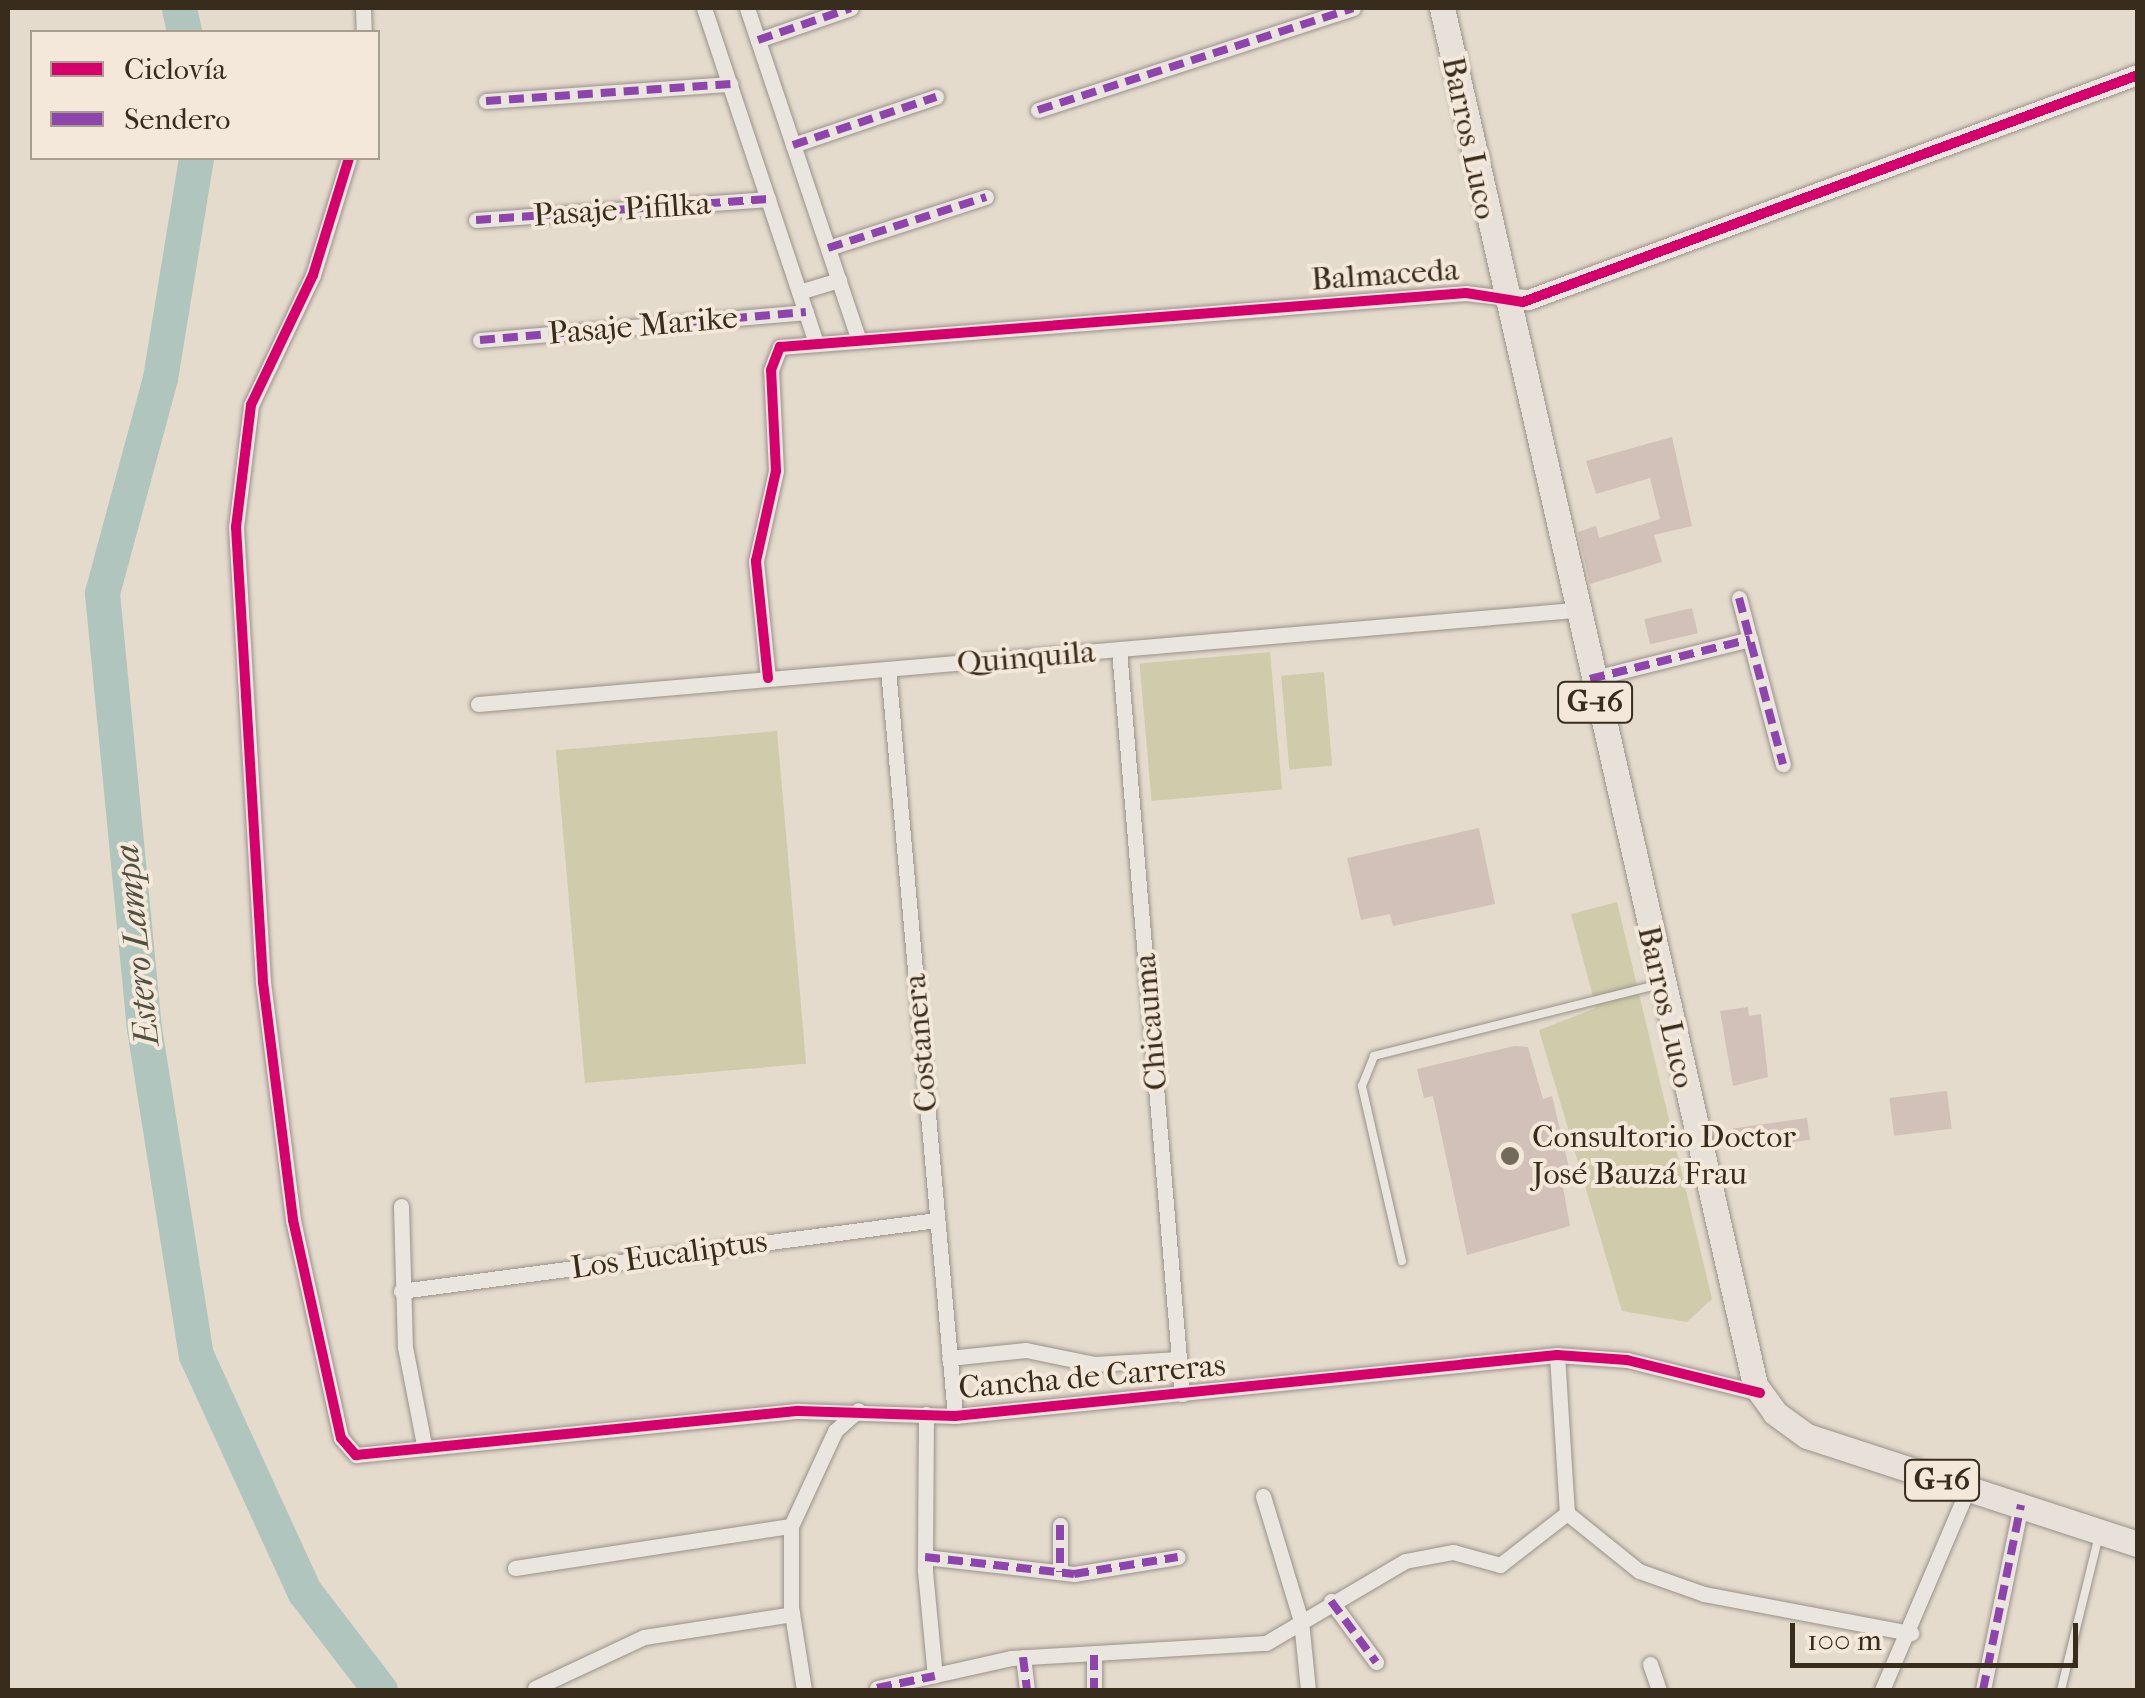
<!DOCTYPE html>
<meta charset="utf-8">
<style>
body{margin:0}
#map{position:relative;width:2145px;height:1698px;overflow:hidden;background:#e4dbcd;font-family:"IM FELL French Canon",serif}
div>[style]{position:absolute}
.green>*{inset:0;background:#d0cbab;transform-origin:0 0}
.river>*{height:35px;margin:-17.5px;padding:0 17.5px;transform-origin:17.5px;border-radius:17.5px;background:#b0c5bd}
.building>*{inset:0;background:#d2c1b8;transform-origin:0 0}
.roads{filter:drop-shadow(0 0 2px #999289) drop-shadow(0 0 2px #999289)}
.service>*{height:8px;margin:-4px;padding:0 4px;transform-origin:4px;border-radius:4px;background:#eae5de}
.minor>*{height:15px;margin:-7.5px;padding:0 7.5px;transform-origin:7.5px;border-radius:7.5px;background:#eae5de}
.tertiary>*{height:20px;margin:-10px;padding:0 10px;transform-origin:10px;border-radius:10px;background:#eae5de}
.primary>*{height:25px;margin:-12.5px;padding:0 12.5px;transform-origin:12.5px;border-radius:12.5px;background:#e7e1d9}
.quiet>*{height:8px;margin-top:-4px;transform-origin:0;background:repeating-linear-gradient(90deg,#8e44ad 0 15px,transparent 0 23px)}
.cycleway>*{height:10px;margin:-5px;padding:0 5px;transform-origin:5px;border-radius:5px;background:#d6006c}
.dots>*{width:28px;height:28px;translate:-50% -50%;box-sizing:border-box;border:5px solid #f3e8d9;border-radius:50%}
span{translate:-50% -50%;white-space:nowrap;text-align:center;line-height:1.15;-webkit-text-stroke:8px #f3e8d9;paint-order:stroke}
.shield-label span{padding:2px 8px;background:#f3e8d9;border:2px solid;border-radius:8px;-webkit-text-stroke-width:0}
.shield-label{font-size:30px;color:#382d1d;font-weight:700}
.street-label{font-size:32px;color:#382d1d}
.poi-label{font-size:32px;color:#382d1d}
.left{translate:0 -50%;text-align:left}
.water-label{font-size:35px;color:#505043;font-style:italic}
.frame{position:absolute;inset:0;border:10px solid #382d1d;pointer-events:none}
.legend{position:absolute;left:30px;top:30px;width:350px;height:130px;box-sizing:border-box;background:#f3e8d9;border:2px solid #a89d8e;margin:0;padding:12px 18px;list-style:none;font-size:30px;color:#382d1d}
.legend li{display:flex;align-items:center;gap:20px;height:50px}
.legend b{width:50px;border:2px solid #a89d8e}
.scale{position:absolute;left:1790px;top:1623px;width:288px;height:45px;box-sizing:border-box;border:5px solid #382d1d;border-top:0;padding-left:12px;font-size:30px;line-height:35px;white-space:nowrap;color:#382d1d;-webkit-text-stroke:8px #f3e8d9;paint-order:stroke}
</style>
<div id="map">
<div class="green">
<div style="left:1270px;top:652px;width:138px;height:131px;rotate:85deg"></div>
<div style="left:1324px;top:672px;width:94px;height:43px;rotate:85deg"></div>
<div style="left:777px;top:731px;width:334px;height:222px;rotate:85deg"></div>
<div style="clip-path:polygon(1617px 902px,1712px 1299px,1687px 1322px,1622px 1311px,1539px 1030px,1596px 1008px,1571px 914px)"></div>
</div>
<div class="river">
<div style="left:179px;top:8px;width:25px;rotate:78deg"></div>
<div style="left:196px;top:158px;width:223px;rotate:99.3deg"></div>
<div style="left:160px;top:378px;width:223px;rotate:105.1deg"></div>
<div style="left:102px;top:593px;width:437px;rotate:84.5deg"></div>
<div style="left:144px;top:1028px;width:331px;rotate:81deg"></div>
<div style="left:196px;top:1355px;width:260px;rotate:65.4deg"></div>
<div style="left:304px;top:1591px;width:125px;rotate:52.5deg"></div>
</div>
<div class="building">
<div style="clip-path:polygon(1672px 437px,1692px 526px,1654px 535px,1662px 562px,1590px 584px,1578px 532px,1596px 526px,1599px 538px,1660px 519px,1650px 478px,1596px 494px,1586px 461px)"></div>
<div style="left:1692px;top:608px;width:26px;height:49px;rotate:77deg"></div>
<div style="clip-path:polygon(1479px 828px,1495px 904px,1393px 926px,1390px 914px,1361px 920px,1347px 858px)"></div>
<div style="clip-path:polygon(1748px 1007px,1749px 1016px,1761px 1014px,1768px 1077px,1733px 1086px,1720px 1011px)"></div>
<div style="clip-path:polygon(1514px 1046px,1528px 1047px,1543px 1099px,1552px 1096px,1569px 1168px,1560px 1170px,1570px 1226px,1467px 1255px,1433px 1096px,1424px 1098px,1417px 1069px)"></div>
<div style="left:1947px;top:1091px;width:38px;height:58px;rotate:83deg"></div>
<div style="left:1807px;top:1118px;width:22px;height:75px;rotate:82deg"></div>
</div>
<div class="roads">
<div class="service">
<div style="left:1402px;top:1261px;width:180px;rotate:-102.9deg"></div>
<div style="left:1362px;top:1086px;width:32px;rotate:-68deg"></div>
<div style="left:1374px;top:1056px;width:296px;rotate:-14.1deg"></div>
<div style="left:2061px;top:1690px;width:160px;rotate:-76.2deg"></div>
</div>
<div class="minor">
<div style="left:363px;top:8px;width:24px;rotate:88deg"></div>
<div style="left:704px;top:8px;width:353px;rotate:71.5deg"></div>
<div style="left:747px;top:8px;width:350px;rotate:71.4deg"></div>
<div style="left:758px;top:40px;width:98px;rotate:-19deg"></div>
<div style="left:486px;top:101px;width:245px;rotate:-4deg"></div>
<div style="left:1038px;top:110px;width:331px;rotate:-17.9deg"></div>
<div style="left:793px;top:145px;width:151px;rotate:-18.6deg"></div>
<div style="left:349px;top:158px;width:122px;rotate:107.1deg"></div>
<div style="left:313px;top:275px;width:144px;rotate:115.5deg"></div>
<div style="left:251px;top:405px;width:123px;rotate:97deg"></div>
<div style="left:236px;top:527px;width:456px;rotate:86.6deg"></div>
<div style="left:263px;top:982px;width:240px;rotate:82.8deg"></div>
<div style="left:293px;top:1220px;width:223px;rotate:77.6deg"></div>
<div style="left:341px;top:1438px;width:23px;rotate:49deg"></div>
<div style="left:356px;top:1455px;width:445px;rotate:-5.7deg"></div>
<div style="left:799px;top:1411px;width:156px;rotate:1.8deg"></div>
<div style="left:955px;top:1416px;width:605px;rotate:-5.79deg"></div>
<div style="left:1557px;top:1355px;width:70px;rotate:4.1deg"></div>
<div style="left:1627px;top:1360px;width:137px;rotate:13.9deg"></div>
<div style="left:476px;top:220px;width:293px;rotate:-4.1deg"></div>
<div style="left:828px;top:248px;width:166px;rotate:-17.9deg"></div>
<div style="left:799px;top:292px;width:42px;rotate:-16.7deg"></div>
<div style="left:480px;top:340px;width:327px;rotate:-4.9deg"></div>
<div style="left:1739px;top:598px;width:172px;rotate:75.2deg"></div>
<div style="left:1119px;top:650px;width:747px;rotate:85.16deg"></div>
<div style="left:888px;top:669px;width:750px;rotate:84.87deg"></div>
<div style="left:768px;top:678px;width:118px;rotate:-95.9deg"></div>
<div style="left:756px;top:561px;width:92px;rotate:-77.5deg"></div>
<div style="left:776px;top:471px;width:101px;rotate:-92.8deg"></div>
<div style="left:771px;top:370px;width:25px;rotate:-69deg"></div>
<div style="left:780px;top:347px;width:688px;rotate:-4.5deg"></div>
<div style="left:1466px;top:293px;width:38px;rotate:7deg"></div>
<div style="left:1590px;top:679px;width:165px;rotate:-14deg"></div>
<div style="left:478px;top:704px;width:1100px;rotate:-4.9deg"></div>
<div style="left:401px;top:1206px;width:141px;rotate:88.4deg"></div>
<div style="left:405px;top:1347px;width:100px;rotate:79deg"></div>
<div style="left:401px;top:1291px;width:540px;rotate:-7.56deg"></div>
<div style="left:1557px;top:1355px;width:158px;rotate:86.4deg"></div>
<div style="left:1567px;top:1513px;width:92px;rotate:38.9deg"></div>
<div style="left:1639px;top:1571px;width:69px;rotate:19.5deg"></div>
<div style="left:1704px;top:1594px;width:211px;rotate:10.7deg"></div>
<div style="left:949px;top:1358px;width:77px;rotate:-5.9deg"></div>
<div style="left:1026px;top:1350px;width:69px;rotate:11.6deg"></div>
<div style="left:1094px;top:1364px;width:85px;rotate:-3.4deg"></div>
<div style="left:926px;top:1414px;width:157px;rotate:90.4deg"></div>
<div style="left:925px;top:1571px;width:105px;rotate:84.6deg"></div>
<div style="left:1263px;top:1496px;width:131px;rotate:73.1deg"></div>
<div style="left:1301px;top:1621px;width:69px;rotate:84.2deg"></div>
<div style="left:1060px;top:1525px;width:47px;rotate:90deg"></div>
<div style="left:925px;top:1557px;width:150px;rotate:6.5deg"></div>
<div style="left:1074px;top:1574px;width:105px;rotate:-9.3deg"></div>
<div style="left:515px;top:1568px;width:279px;rotate:-8.7deg"></div>
<div style="left:1331px;top:1601px;width:76px;rotate:53.6deg"></div>
<div style="left:1094px;top:1655px;width:35px;rotate:90deg"></div>
<div style="left:1023px;top:1657px;width:33px;rotate:83deg"></div>
<div style="left:1650px;top:1664px;width:28px;rotate:71deg"></div>
<div style="left:535px;top:1688px;width:120px;rotate:-25.1deg"></div>
<div style="left:644px;top:1637px;width:150px;rotate:-8.8deg"></div>
<div style="left:877px;top:1688px;width:137px;rotate:-12.6deg"></div>
<div style="left:1011px;top:1658px;width:255px;rotate:-3.4deg"></div>
<div style="left:1266px;top:1643px;width:161px;rotate:-30.5deg"></div>
<div style="left:1405px;top:1561px;width:49px;rotate:-10.6deg"></div>
<div style="left:1453px;top:1552px;width:49px;rotate:15.5deg"></div>
<div style="left:1500px;top:1565px;width:85px;rotate:-37.8deg"></div>
<div style="left:804px;top:1690px;width:84px;rotate:-98.9deg"></div>
<div style="left:791px;top:1607px;width:81px;rotate:-90deg"></div>
<div style="left:791px;top:1526px;width:105px;rotate:-65.1deg"></div>
<div style="left:835px;top:1431px;width:31px;rotate:-42deg"></div>
<div style="left:1882px;top:1690px;width:220px;rotate:-66.9deg"></div>
<div style="left:1983px;top:1690px;width:189px;rotate:-78.4deg"></div>
</div>
<div class="tertiary">
<div style="left:1504px;top:298px;width:25px;rotate:5deg"></div>
<div style="left:1529px;top:300px;width:649px;rotate:-20.28deg"></div>
</div>
<div class="primary">
<div style="left:1442px;top:8px;width:1412px;rotate:77.19deg"></div>
<div style="left:1755px;top:1385px;width:34px;rotate:54deg"></div>
<div style="left:1775px;top:1413px;width:39px;rotate:36deg"></div>
<div style="left:1807px;top:1436px;width:348px;rotate:18.1deg"></div>
</div>
</div>
<div class="quiet">
<div style="left:758px;top:40px;width:98px;rotate:-19deg"></div>
<div style="left:486px;top:101px;width:245px;rotate:-4deg"></div>
<div style="left:1038px;top:110px;width:331px;rotate:-17.9deg"></div>
<div style="left:793px;top:145px;width:151px;rotate:-18.6deg"></div>
<div style="left:476px;top:220px;width:293px;rotate:-4.1deg"></div>
<div style="left:828px;top:248px;width:166px;rotate:-17.9deg"></div>
<div style="left:480px;top:340px;width:327px;rotate:-4.9deg"></div>
<div style="left:1739px;top:598px;width:172px;rotate:75.2deg"></div>
<div style="left:1590px;top:679px;width:165px;rotate:-14deg"></div>
<div style="left:1060px;top:1525px;width:47px;rotate:90deg"></div>
<div style="left:925px;top:1557px;width:150px;rotate:6.5deg"></div>
<div style="left:1074px;top:1574px;width:105px;rotate:-9.3deg"></div>
<div style="left:1331px;top:1601px;width:76px;rotate:53.6deg"></div>
<div style="left:1094px;top:1655px;width:35px;rotate:90deg"></div>
<div style="left:1023px;top:1657px;width:33px;rotate:83deg"></div>
<div style="left:877px;top:1688px;width:59px;rotate:-11.7deg"></div>
<div style="left:1983px;top:1690px;width:189px;rotate:-78.4deg"></div>
</div>
<div class="cycleway">
<div style="left:349px;top:158px;width:122px;rotate:107.1deg"></div>
<div style="left:313px;top:275px;width:144px;rotate:115.5deg"></div>
<div style="left:251px;top:405px;width:123px;rotate:97deg"></div>
<div style="left:236px;top:527px;width:456px;rotate:86.6deg"></div>
<div style="left:263px;top:982px;width:240px;rotate:82.8deg"></div>
<div style="left:293px;top:1220px;width:223px;rotate:77.6deg"></div>
<div style="left:341px;top:1438px;width:23px;rotate:49deg"></div>
<div style="left:356px;top:1455px;width:445px;rotate:-5.7deg"></div>
<div style="left:799px;top:1411px;width:156px;rotate:1.8deg"></div>
<div style="left:955px;top:1416px;width:605px;rotate:-5.79deg"></div>
<div style="left:1557px;top:1355px;width:70px;rotate:4.1deg"></div>
<div style="left:1627px;top:1360px;width:137px;rotate:13.9deg"></div>
<div style="left:768px;top:678px;width:118px;rotate:-95.9deg"></div>
<div style="left:756px;top:561px;width:92px;rotate:-77.5deg"></div>
<div style="left:776px;top:471px;width:101px;rotate:-92.8deg"></div>
<div style="left:771px;top:370px;width:25px;rotate:-69deg"></div>
<div style="left:780px;top:347px;width:688px;rotate:-4.5deg"></div>
<div style="left:1466px;top:293px;width:58px;rotate:9deg"></div>
<div style="left:1523px;top:302px;width:656px;rotate:-20.26deg"></div>
</div>
<div class="dots">
<div style="left:1510px;top:1156px;background:#746a5b"></div>
</div>
<div class="shield-label">
<span style="left:1595px;top:702px">G-16</span>
<span style="left:1942px;top:1480px">G-16</span>
</div>
<div class="street-label">
<span style="left:1469px;top:138px;rotate:78deg">Barros Luco</span>
<span style="left:622px;top:210px;rotate:-4deg">Pasaje Pifilka</span>
<span style="left:1385px;top:275px;rotate:-4deg">Balmaceda</span>
<span style="left:643px;top:326px;rotate:-5deg">Pasaje Marike</span>
<span style="left:1026px;top:658px;rotate:-5deg">Quinquila</span>
<span style="left:1666px;top:1007px;rotate:77deg">Barros Luco</span>
<span style="left:1151px;top:1022px;rotate:-95deg">Chicauma</span>
<span style="left:921px;top:1043px;rotate:-95deg">Costanera</span>
<span style="left:669px;top:1255px;rotate:-8deg">Los Eucaliptus</span>
<span style="left:1092px;top:1377px;rotate:-5deg">Cancha de Carreras</span>
</div>
<div class="poi-label">
<span class="left" style="left:1532px;top:1156px">Consultorio Doctor<br>José Bauzá Frau</span>
</div>
<div class="water-label">
<span style="left:137px;top:945px;rotate:-96deg">Estero Lampa</span>
</div>
<div class="frame"></div>
<ul class="legend">
<li><b style="height:12px;background:#d6006c"></b>Ciclovía</li>
<li><b style="height:12px;background:#8e44ad"></b>Sendero</li>
</ul>
<div class="scale">100 m</div>
</div>
